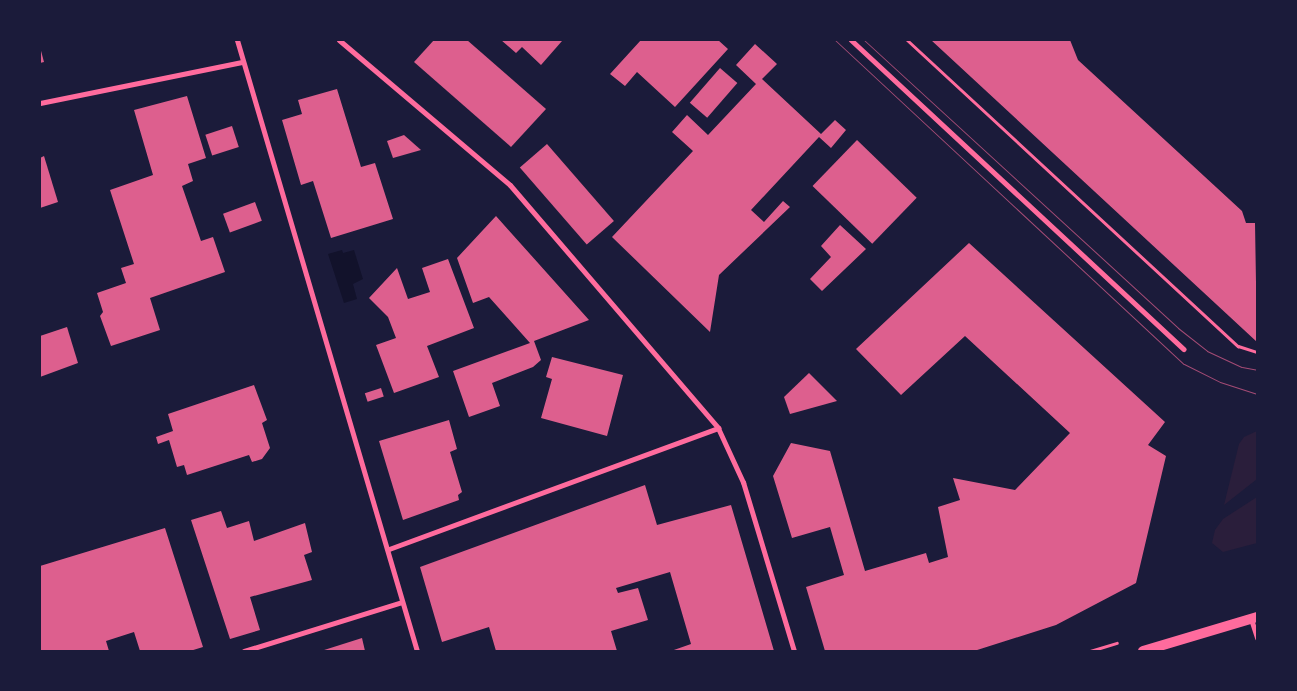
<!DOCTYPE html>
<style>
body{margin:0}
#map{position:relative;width:1297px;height:691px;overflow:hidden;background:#1b1b3a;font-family:Mulish,sans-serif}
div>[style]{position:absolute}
.green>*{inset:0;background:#2a1e3b}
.water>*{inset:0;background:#12122b}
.building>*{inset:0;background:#dd5f8e;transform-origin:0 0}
.path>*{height:3px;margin:-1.5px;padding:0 1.5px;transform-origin:1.5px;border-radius:1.5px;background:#ff6b9d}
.minor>*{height:5px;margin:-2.5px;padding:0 2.5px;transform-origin:2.5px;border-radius:2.5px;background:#ff6b9d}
.secondary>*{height:10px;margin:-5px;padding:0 5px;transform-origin:5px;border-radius:5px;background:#ff6b9d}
.tram>*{height:1px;margin:-0.5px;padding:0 0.5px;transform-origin:0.5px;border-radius:0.5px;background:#a44b75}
span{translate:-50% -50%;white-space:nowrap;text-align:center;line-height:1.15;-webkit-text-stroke:4px #1b1b3a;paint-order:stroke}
.frame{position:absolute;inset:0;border:41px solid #1b1b3a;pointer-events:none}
</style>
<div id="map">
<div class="green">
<div style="clip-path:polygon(1257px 431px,1257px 479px,1224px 505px,1239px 444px,1244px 437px)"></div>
<div style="clip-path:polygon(1257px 497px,1257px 543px,1223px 552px,1212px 543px,1215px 530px,1223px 519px)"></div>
</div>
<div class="water">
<div style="clip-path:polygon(342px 250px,343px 253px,354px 250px,363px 279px,353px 284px,357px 299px,344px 303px,328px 254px)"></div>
</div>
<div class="building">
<div style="clip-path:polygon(434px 40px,467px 40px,546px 109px,511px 147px,414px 62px)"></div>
<div style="clip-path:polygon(501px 40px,560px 40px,562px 41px,541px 65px,522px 47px,516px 53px)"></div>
<div style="clip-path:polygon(641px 40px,718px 40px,728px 49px,675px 107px,637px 72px,625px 86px,610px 74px)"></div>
<div style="clip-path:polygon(931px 40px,1070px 40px,1078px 60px,1242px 211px,1246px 223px,1255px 223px,1257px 342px)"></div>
<div style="clip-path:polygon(755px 44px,777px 64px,762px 79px,821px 134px,835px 120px,846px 130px,831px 148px,819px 137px,751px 210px,764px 222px,783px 201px,790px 207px,719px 275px,710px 332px,612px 237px,693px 151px,672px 132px,687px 115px,708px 135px,756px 84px,736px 65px)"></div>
<div style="clip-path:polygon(40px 47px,44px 62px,40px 63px)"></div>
<div style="left:720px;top:68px;width:23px;height:46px;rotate:41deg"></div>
<div style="clip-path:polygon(337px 89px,361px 167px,375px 163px,393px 219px,331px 238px,313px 181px,301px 185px,282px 120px,302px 114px,298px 100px)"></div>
<div style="clip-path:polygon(187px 96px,206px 158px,188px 164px,193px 181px,182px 186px,201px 241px,213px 237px,225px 272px,150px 298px,160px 330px,111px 346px,100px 316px,103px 312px,97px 293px,126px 283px,121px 268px,134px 264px,110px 190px,153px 175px,134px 110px)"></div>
<div style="left:232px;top:126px;width:22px;height:28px;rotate:72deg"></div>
<div style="clip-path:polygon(404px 135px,421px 150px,393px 158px,387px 141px)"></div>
<div style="left:857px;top:140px;width:83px;height:64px;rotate:44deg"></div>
<div style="left:547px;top:144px;width:102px;height:36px;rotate:49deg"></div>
<div style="clip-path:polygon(44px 156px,58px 202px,40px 208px,40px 158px)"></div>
<div style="left:255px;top:202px;width:20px;height:34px;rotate:70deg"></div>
<div style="clip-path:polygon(496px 216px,589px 320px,534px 341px,541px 360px,533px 367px,492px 383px,500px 406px,469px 417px,453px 371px,530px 343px,489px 297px,473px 303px,457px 258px)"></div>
<div style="clip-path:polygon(840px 225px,866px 249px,822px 291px,810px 279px,831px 257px,821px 246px)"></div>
<div style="clip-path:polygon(969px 243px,1165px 422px,1148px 445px,1166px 456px,1136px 583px,1056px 625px,974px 651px,825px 651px,806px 587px,844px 575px,830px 527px,792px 538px,773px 476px,791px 443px,830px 451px,865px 571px,926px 553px,929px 563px,948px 557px,938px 507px,960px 500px,953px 478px,1015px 490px,1070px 433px,965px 336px,901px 395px,856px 349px)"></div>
<div style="clip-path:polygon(448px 259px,474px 328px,427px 346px,439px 377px,394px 393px,376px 345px,396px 338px,388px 317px,369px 298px,397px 268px,408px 299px,430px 292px,422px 268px)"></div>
<div style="clip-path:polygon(67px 327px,78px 363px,40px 377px,40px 336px)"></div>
<div style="clip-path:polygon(552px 357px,623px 375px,607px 436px,541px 418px,552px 379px,546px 377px)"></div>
<div style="clip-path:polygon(809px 373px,837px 401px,790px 414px,784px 397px)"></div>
<div style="clip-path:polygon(254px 385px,267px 420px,262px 423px,270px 448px,262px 459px,252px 462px,249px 455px,187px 475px,184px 465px,177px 467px,169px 440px,158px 444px,156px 437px,173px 431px,168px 414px)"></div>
<div style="left:381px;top:388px;width:9px;height:17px;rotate:72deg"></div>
<div style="clip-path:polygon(449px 420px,457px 449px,450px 452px,462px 492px,458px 495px,459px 500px,403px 520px,379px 441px)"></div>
<div style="clip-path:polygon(645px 485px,657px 525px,731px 505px,774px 651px,671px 651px,691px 644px,670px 572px,616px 588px,618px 593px,638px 588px,648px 620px,611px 631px,617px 651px,496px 651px,489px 627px,442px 642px,420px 567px)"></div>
<div style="clip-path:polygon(221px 511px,227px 528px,249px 521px,254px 541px,305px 523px,312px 552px,304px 555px,312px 580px,250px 597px,260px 630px,230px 639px,191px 520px)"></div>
<div style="clip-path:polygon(165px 528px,203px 647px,190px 651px,140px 651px,134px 632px,106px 641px,109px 651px,40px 651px,40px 566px)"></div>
<div style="clip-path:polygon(362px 638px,365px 651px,321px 651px)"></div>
</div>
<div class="path">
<div style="left:907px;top:40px;width:451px;rotate:42.8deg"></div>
<div style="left:1238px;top:346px;width:20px;rotate:18deg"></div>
<div style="left:1090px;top:651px;width:28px;rotate:-17deg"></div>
</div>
<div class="minor">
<div style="left:237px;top:40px;width:637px;rotate:73.59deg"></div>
<div style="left:339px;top:40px;width:224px;rotate:40.3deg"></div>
<div style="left:510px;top:185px;width:320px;rotate:49.4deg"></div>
<div style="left:718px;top:428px;width:60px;rotate:65.2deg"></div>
<div style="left:743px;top:482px;width:177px;rotate:73.2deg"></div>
<div style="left:851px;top:40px;width:454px;rotate:42.9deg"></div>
<div style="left:40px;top:103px;width:206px;rotate:-11.5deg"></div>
<div style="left:389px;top:549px;width:351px;rotate:-20.2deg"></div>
<div style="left:1251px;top:619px;width:20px;rotate:72deg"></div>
<div style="left:244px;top:651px;width:165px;rotate:-17.2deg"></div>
</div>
<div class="secondary">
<div style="left:1143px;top:651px;width:119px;rotate:-16.6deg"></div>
</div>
<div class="tram">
<div style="left:835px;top:40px;width:476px;rotate:42.9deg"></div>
<div style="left:1184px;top:364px;width:40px;rotate:26.6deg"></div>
<div style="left:1220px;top:382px;width:39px;rotate:18deg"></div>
<div style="left:864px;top:40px;width:426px;rotate:42.5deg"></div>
<div style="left:1178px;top:328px;width:37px;rotate:38deg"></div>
<div style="left:1207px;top:351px;width:38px;rotate:25deg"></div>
<div style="left:1242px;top:367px;width:15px;rotate:11deg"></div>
</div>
<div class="frame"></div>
</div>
